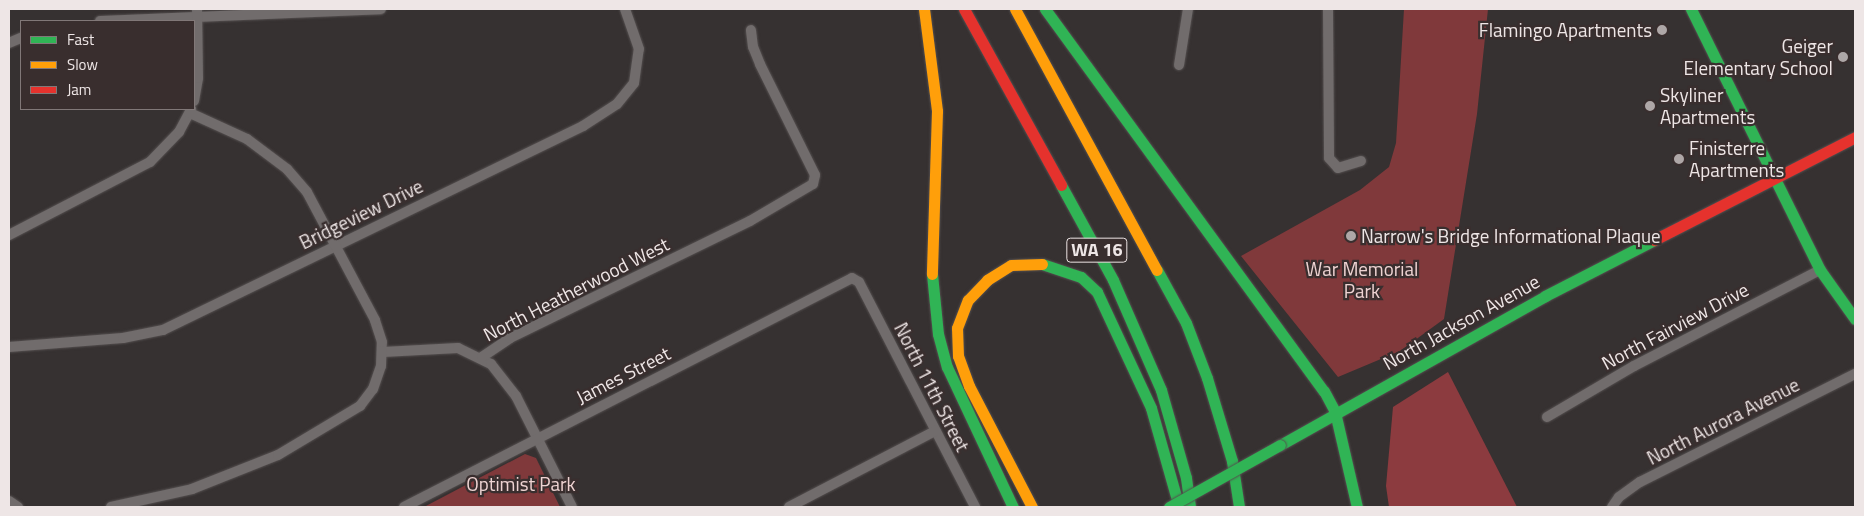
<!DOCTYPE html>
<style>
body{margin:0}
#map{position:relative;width:1864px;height:516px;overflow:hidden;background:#363131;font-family:"Titillium Web",sans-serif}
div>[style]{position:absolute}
.green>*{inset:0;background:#80393b}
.forest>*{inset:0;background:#8c3b3f}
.roads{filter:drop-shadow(0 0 1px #544f4f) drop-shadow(0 0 1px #544f4f)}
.street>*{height:10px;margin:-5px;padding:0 5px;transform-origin:5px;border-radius:5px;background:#716c6c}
.fast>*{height:11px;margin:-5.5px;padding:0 5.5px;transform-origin:5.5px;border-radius:5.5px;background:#30b455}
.slow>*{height:11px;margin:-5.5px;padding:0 5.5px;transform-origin:5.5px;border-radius:5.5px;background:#ff9f0a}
.jam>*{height:11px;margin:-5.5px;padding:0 5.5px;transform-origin:5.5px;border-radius:5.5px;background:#e5322d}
.bridges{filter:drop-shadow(0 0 1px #544f4f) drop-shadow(0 0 1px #544f4f)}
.fast-bridge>*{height:11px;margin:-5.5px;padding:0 5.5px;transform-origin:5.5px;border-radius:5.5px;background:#30b455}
.dots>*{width:14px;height:14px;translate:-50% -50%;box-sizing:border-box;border:2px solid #392e2e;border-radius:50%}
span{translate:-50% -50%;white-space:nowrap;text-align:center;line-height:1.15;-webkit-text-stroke:4.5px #392e2e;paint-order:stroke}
.shield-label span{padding:1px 4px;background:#392e2e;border:1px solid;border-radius:4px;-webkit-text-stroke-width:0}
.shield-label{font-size:18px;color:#eee6e6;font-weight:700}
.poi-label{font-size:19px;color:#eee6e6}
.right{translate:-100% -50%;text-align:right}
.left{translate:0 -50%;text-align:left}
.street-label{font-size:19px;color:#eee6e6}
.park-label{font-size:19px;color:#eed3d2}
.frame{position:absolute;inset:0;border:10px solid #eee6e6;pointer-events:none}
.legend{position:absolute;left:20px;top:20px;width:175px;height:90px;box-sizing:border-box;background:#392e2e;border:1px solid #817878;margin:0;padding:6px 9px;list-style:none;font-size:15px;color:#eee6e6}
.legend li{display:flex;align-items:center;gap:10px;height:25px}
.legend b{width:25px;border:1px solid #817878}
</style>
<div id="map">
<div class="green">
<div style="clip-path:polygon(1404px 9px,1488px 9px,1477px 114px,1444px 319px,1400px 351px,1338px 377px,1241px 256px,1360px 190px,1389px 167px,1396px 143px)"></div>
<div style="clip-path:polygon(525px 454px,536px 458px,560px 507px,424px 507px)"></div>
</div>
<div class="forest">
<div style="clip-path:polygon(1448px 372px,1517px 507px,1389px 507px,1386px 486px,1393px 407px)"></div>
</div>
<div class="roads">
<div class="street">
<div style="left:1328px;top:9px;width:149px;rotate:89.6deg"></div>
<div style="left:1329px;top:158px;width:13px;rotate:48deg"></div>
<div style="left:1338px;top:168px;width:24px;rotate:-17deg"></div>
<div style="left:100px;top:21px;width:281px;rotate:-2.4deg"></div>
<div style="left:9px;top:43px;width:13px;rotate:-23deg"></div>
<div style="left:1179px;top:65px;width:57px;rotate:-80.9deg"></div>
<div style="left:194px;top:101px;width:23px;rotate:-80deg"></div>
<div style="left:198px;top:78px;width:69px;rotate:-90.8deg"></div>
<div style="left:9px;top:235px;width:159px;rotate:-27.4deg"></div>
<div style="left:150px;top:162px;width:42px;rotate:-46deg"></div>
<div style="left:179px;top:132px;width:26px;rotate:-62deg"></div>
<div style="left:9px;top:347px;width:114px;rotate:-4.5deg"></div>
<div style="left:123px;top:338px;width:41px;rotate:-11.3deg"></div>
<div style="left:163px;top:330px;width:467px;rotate:-25.9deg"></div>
<div style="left:583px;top:126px;width:40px;rotate:-32.9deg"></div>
<div style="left:617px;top:104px;width:27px;rotate:-51deg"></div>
<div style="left:634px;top:83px;width:34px;rotate:-82deg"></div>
<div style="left:639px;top:49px;width:42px;rotate:-109.3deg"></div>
<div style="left:383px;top:352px;width:75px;rotate:-3.1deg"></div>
<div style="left:458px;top:348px;width:37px;rotate:26deg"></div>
<div style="left:491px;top:364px;width:41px;rotate:52deg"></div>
<div style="left:516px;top:396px;width:124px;rotate:63.2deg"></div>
<div style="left:482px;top:357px;width:34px;rotate:-34deg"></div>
<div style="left:510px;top:338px;width:267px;rotate:-26deg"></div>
<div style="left:750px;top:221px;width:73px;rotate:-30.4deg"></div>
<div style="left:813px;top:184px;width:9px;rotate:-77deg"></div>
<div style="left:815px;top:175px;width:124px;rotate:-116.4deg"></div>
<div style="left:760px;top:64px;width:18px;rotate:-112deg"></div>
<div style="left:753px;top:47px;width:17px;rotate:-97deg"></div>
<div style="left:1547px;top:417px;width:101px;rotate:-30.4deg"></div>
<div style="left:1634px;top:366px;width:209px;rotate:-27.3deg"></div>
<div style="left:9px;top:501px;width:11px;rotate:34deg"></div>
<div style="left:111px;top:507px;width:83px;rotate:-12.5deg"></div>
<div style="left:192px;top:489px;width:92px;rotate:-21.6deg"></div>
<div style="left:278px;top:455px;width:96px;rotate:-30.9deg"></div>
<div style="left:360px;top:406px;width:21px;rotate:-53deg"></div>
<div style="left:373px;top:389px;width:24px;rotate:-71deg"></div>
<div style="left:381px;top:366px;width:24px;rotate:-88deg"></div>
<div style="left:382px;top:342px;width:23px;rotate:-108deg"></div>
<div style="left:375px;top:320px;width:145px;rotate:-118deg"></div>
<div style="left:307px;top:192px;width:30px;rotate:-131deg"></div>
<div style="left:287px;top:169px;width:50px;rotate:-143.1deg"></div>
<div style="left:247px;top:139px;width:63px;rotate:-155.5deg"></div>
<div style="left:404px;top:507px;width:503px;rotate:-27.07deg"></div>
<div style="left:852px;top:278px;width:8px;rotate:30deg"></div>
<div style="left:859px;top:282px;width:253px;rotate:62.7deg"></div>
<div style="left:789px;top:507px;width:165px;rotate:-27.5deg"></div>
<div style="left:1612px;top:507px;width:12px;rotate:-55deg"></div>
<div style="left:1619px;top:497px;width:26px;rotate:-36deg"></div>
<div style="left:1640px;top:482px;width:241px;rotate:-26.7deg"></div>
</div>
<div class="fast">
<div style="left:1045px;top:9px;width:473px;rotate:53.9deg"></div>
<div style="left:1324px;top:391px;width:24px;rotate:62deg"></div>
<div style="left:1335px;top:412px;width:98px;rotate:77deg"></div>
<div style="left:1691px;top:9px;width:291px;rotate:63.7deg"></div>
<div style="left:1820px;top:270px;width:60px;rotate:54.5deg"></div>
<div style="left:1061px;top:185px;width:108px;rotate:61.3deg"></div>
<div style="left:1113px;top:280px;width:120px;rotate:66.4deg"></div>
<div style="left:1161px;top:390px;width:91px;rotate:74.1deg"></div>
<div style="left:1186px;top:478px;width:29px;rotate:82deg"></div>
<div style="left:1042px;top:264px;width:41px;rotate:18.4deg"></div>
<div style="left:1081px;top:277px;width:22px;rotate:43deg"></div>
<div style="left:1097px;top:292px;width:128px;rotate:65deg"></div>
<div style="left:1151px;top:408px;width:103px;rotate:74.2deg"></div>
<div style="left:1157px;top:270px;width:60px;rotate:61.3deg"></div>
<div style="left:1186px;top:323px;width:59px;rotate:69.1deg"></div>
<div style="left:1207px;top:378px;width:87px;rotate:73.2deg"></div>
<div style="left:1232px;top:461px;width:47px;rotate:81.3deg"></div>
<div style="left:932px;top:274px;width:60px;rotate:84.3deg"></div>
<div style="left:938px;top:334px;width:34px;rotate:75deg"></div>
<div style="left:947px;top:367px;width:155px;rotate:64.8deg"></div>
<div style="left:1280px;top:445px;width:304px;rotate:-29.3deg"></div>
<div style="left:1545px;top:296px;width:123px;rotate:-27.2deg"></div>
</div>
<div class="slow">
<div style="left:924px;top:9px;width:103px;rotate:82.7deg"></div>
<div style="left:937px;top:111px;width:163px;rotate:91.8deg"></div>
<div style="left:1015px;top:9px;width:297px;rotate:61.5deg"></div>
<div style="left:1032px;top:507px;width:136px;rotate:-117.5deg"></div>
<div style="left:969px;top:386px;width:32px;rotate:-110deg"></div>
<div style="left:958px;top:356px;width:28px;rotate:-92deg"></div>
<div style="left:957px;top:328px;width:30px;rotate:-69deg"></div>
<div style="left:968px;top:300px;width:28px;rotate:-46deg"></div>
<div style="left:987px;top:280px;width:28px;rotate:-32deg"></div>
<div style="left:1011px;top:265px;width:31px;rotate:-2deg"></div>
</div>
<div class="jam">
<div style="left:964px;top:9px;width:201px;rotate:61.1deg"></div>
<div style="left:1654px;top:240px;width:226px;rotate:-27.1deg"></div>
</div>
</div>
<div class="bridges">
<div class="fast-bridge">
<div style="left:1169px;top:507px;width:127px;rotate:-29.2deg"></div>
</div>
</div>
<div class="dots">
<div style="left:1662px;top:30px;background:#aea7a7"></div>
<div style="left:1843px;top:57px;background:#aea7a7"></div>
<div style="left:1650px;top:106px;background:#aea7a7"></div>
<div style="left:1679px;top:159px;background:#aea7a7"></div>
<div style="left:1351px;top:236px;background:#aea7a7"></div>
</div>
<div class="shield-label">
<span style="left:1097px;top:250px">WA 16</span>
</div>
<div class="poi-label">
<span class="right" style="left:1652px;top:30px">Flamingo Apartments</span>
<span class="right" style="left:1833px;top:57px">Geiger<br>Elementary School</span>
<span class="left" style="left:1660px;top:106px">Skyliner<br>Apartments</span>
<span class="left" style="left:1689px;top:159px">Finisterre<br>Apartments</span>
<span class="left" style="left:1361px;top:236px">Narrow's Bridge Informational Plaque</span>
</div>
<div class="street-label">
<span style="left:361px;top:214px;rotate:-26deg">Bridgeview Drive</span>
<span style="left:576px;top:289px;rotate:-27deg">North Heatherwood West</span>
<span style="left:1461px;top:322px;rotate:-29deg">North Jackson Avenue</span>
<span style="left:1675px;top:326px;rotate:-28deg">North Fairview Drive</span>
<span style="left:623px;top:375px;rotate:-27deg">James Street</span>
<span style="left:932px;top:387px;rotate:63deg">North 11th Street</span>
<span style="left:1723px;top:421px;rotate:-27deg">North Aurora Avenue</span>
</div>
<div class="park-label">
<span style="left:1362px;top:280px">War Memorial<br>Park</span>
<span style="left:521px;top:484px">Optimist Park</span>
</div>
<div class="frame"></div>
<ul class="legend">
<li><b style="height:6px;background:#30b455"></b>Fast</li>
<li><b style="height:6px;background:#ff9f0a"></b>Slow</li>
<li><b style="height:6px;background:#e5322d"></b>Jam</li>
</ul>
</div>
